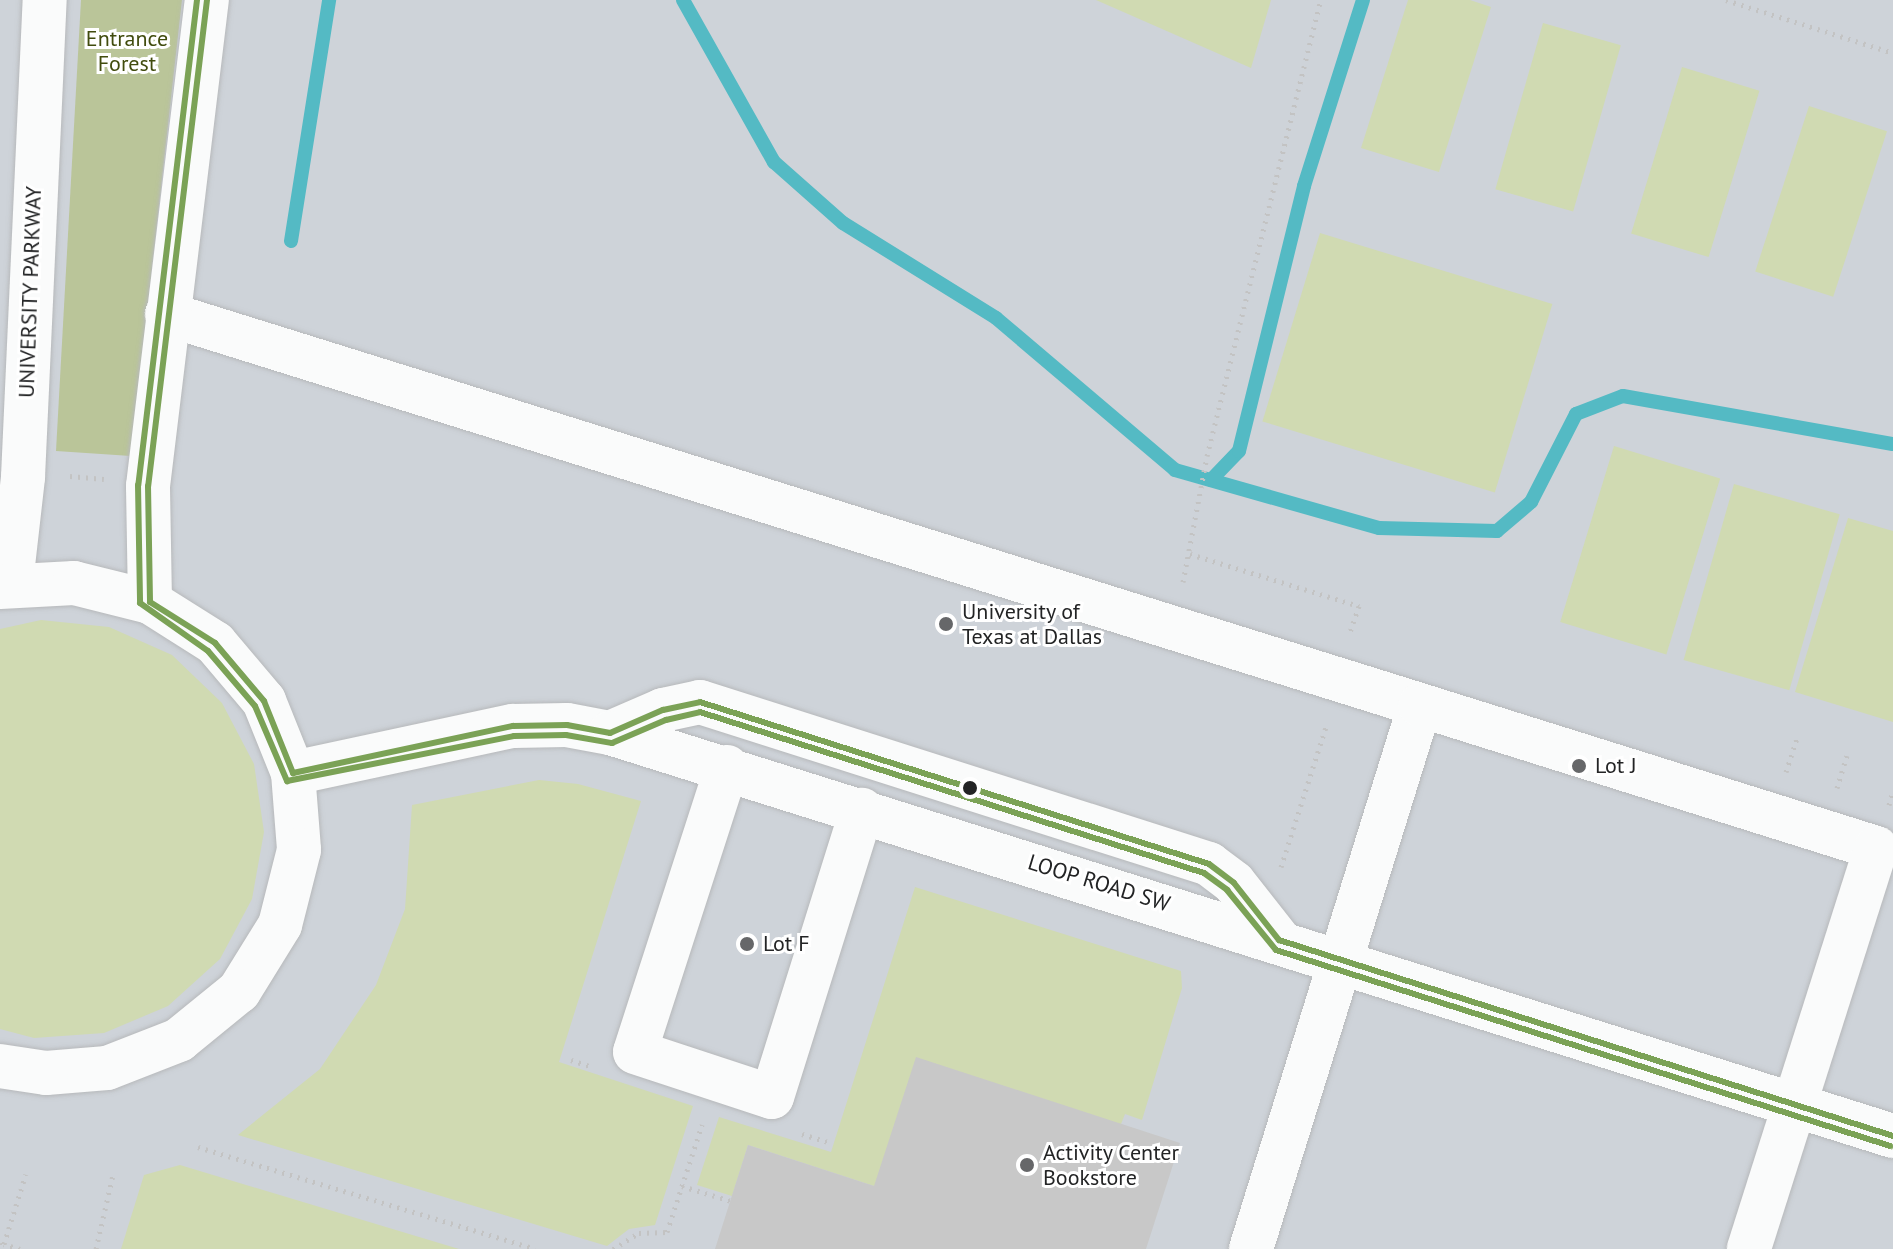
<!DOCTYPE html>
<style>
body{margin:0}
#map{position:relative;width:1893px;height:1249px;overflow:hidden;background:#e1e3e6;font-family:"PT Sans",sans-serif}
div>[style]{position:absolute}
.built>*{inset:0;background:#ced3d9;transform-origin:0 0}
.green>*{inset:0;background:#d0dab2;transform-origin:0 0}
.forest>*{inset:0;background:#bac599}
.stream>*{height:14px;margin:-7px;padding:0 7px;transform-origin:7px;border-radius:7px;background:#54bac4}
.building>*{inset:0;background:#c8c8c8}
.path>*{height:5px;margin-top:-2.5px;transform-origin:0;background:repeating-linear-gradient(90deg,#c3c3c3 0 2px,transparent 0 8px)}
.roads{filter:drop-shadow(0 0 2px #b7b9bb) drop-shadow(0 0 2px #b7b9bb)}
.minor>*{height:44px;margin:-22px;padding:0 22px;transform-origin:22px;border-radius:22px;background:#fafbfb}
.bus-1>*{height:6px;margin:-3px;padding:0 3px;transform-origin:3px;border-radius:3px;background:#7ba256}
.bus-2>*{height:6px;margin:-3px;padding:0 3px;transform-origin:3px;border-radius:3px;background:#7ba256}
.dots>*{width:22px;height:22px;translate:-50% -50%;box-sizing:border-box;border:4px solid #fff;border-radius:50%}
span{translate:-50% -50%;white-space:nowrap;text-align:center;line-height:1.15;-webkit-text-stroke:6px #fff;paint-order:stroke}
.park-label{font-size:22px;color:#414c0e}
.street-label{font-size:22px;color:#232425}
.poi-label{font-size:22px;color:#232425}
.left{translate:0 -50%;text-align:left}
</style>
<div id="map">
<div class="built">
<div style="left:0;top:0;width:1893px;height:1249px"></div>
</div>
<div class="green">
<div style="clip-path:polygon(1096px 0,1271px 0,1251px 68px)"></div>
<div style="clip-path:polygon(1408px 0,1470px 0,1491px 7px,1439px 172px,1361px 148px)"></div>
<div style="left:1543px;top:23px;width:81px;height:173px;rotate:16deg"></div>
<div style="left:1682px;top:67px;width:81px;height:174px;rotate:17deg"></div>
<div style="left:1809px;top:106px;width:82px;height:174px;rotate:18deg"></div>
<div style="left:1320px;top:233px;width:243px;height:197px;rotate:17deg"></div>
<div style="left:1614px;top:446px;width:111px;height:184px;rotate:17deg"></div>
<div style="left:1734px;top:484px;width:110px;height:183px;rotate:16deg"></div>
<div style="clip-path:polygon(1848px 518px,1893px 531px,1893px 722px,1795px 692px)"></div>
<div style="clip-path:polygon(41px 620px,109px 627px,172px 655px,222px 703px,254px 764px,264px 832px,252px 899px,220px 959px,168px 1006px,104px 1033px,34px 1038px,0 1029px,0 629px)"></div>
<div style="clip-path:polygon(539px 780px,578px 784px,641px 801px,559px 1062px,693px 1106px,655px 1225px,629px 1229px,607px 1246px,238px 1135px,320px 1069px,376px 985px,405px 909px,412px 805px)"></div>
<div style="clip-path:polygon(915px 887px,1181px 971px,1182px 988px,1142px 1120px,1125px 1114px,1121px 1124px,874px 1186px,748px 1145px,732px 1196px,697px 1185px,719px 1117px,831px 1152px)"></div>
<div style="clip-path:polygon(180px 1165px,459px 1249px,121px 1249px,144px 1175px)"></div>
</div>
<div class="forest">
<div style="clip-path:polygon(81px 0,182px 0,131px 456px,56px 451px)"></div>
</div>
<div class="stream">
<div style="left:683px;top:0;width:186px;rotate:60.7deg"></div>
<div style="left:774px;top:162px;width:92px;rotate:41.5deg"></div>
<div style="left:843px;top:223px;width:180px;rotate:31.8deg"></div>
<div style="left:996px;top:318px;width:235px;rotate:40.3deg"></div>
<div style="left:1175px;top:470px;width:212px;rotate:15.9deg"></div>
<div style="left:1379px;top:528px;width:118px;rotate:1.5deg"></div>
<div style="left:1497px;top:531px;width:45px;rotate:-40.5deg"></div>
<div style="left:1531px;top:502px;width:99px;rotate:-62.9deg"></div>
<div style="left:1576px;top:414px;width:50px;rotate:-21deg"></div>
<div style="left:1623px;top:396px;width:274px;rotate:10.1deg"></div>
<div style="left:291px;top:241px;width:244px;rotate:-81deg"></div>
<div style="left:1211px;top:480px;width:40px;rotate:-46deg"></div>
<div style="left:1239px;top:451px;width:273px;rotate:-76.2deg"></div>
<div style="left:1304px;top:186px;width:195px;rotate:-72.4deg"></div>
</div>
<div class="building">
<div style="clip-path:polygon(916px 1057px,1180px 1143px,1146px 1249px,715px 1249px,748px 1145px,874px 1186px)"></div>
</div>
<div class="path">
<div style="left:1726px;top:0;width:175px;rotate:17.6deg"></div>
<div style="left:70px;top:476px;width:34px;rotate:5deg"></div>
<div style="left:1190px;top:554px;width:177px;rotate:17.1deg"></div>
<div style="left:1359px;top:606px;width:31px;rotate:109deg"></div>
<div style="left:1183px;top:582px;width:128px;rotate:-79.2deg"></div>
<div style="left:1207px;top:456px;width:470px;rotate:-76deg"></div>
<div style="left:1786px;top:772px;width:35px;rotate:-72deg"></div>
<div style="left:1837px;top:788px;width:34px;rotate:-73deg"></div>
<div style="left:1889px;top:805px;width:15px;rotate:-74deg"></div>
<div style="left:1281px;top:867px;width:150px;rotate:-72.2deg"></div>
<div style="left:571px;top:1060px;width:23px;rotate:18deg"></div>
<div style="left:802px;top:1134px;width:27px;rotate:17deg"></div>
<div style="left:198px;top:1147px;width:352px;rotate:16.8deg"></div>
<div style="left:682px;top:1186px;width:51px;rotate:17deg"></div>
<div style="left:0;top:1243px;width:7px;rotate:63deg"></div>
<div style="left:20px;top:1249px;width:17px;rotate:-163deg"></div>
<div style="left:4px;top:1244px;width:73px;rotate:-72.6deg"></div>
<div style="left:96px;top:1249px;width:76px;rotate:-77.1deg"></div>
<div style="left:613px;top:1249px;width:31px;rotate:-32deg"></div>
<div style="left:639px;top:1233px;width:28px;rotate:-2deg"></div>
<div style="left:667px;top:1232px;width:113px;rotate:-71.9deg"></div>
</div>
<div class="roads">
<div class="minor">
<div style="left:167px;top:314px;width:1313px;rotate:17.33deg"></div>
<div style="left:1420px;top:705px;width:570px;rotate:107.26deg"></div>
<div style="left:11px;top:583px;width:107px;rotate:-83.5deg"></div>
<div style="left:23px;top:477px;width:478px;rotate:-87.4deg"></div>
<div style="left:0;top:587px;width:74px;rotate:-3.1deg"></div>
<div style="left:74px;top:583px;width:78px;rotate:14deg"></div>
<div style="left:150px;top:602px;width:77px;rotate:32.2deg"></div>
<div style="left:215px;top:643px;width:76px;rotate:49.8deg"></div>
<div style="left:264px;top:701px;width:78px;rotate:68.1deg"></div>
<div style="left:293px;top:773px;width:77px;rotate:85.5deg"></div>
<div style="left:299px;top:850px;width:77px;rotate:104.2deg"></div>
<div style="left:280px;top:925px;width:78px;rotate:121.8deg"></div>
<div style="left:239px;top:991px;width:77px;rotate:140.8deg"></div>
<div style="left:179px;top:1040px;width:77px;rotate:158.7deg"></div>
<div style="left:107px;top:1068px;width:61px;rotate:175.3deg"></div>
<div style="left:46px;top:1073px;width:47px;rotate:-171.3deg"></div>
<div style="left:150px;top:602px;width:116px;rotate:-91deg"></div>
<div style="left:148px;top:486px;width:490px;rotate:-83.1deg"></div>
<div style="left:1420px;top:705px;width:478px;rotate:17.4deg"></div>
<div style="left:1876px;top:848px;width:421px;rotate:107.6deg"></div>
<div style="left:610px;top:733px;width:58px;rotate:-23.5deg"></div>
<div style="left:663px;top:710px;width:38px;rotate:-12deg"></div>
<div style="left:700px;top:702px;width:534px;rotate:17.65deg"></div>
<div style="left:1209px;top:864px;width:31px;rotate:37deg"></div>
<div style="left:1234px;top:883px;width:73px;rotate:51.7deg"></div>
<div style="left:727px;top:767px;width:299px;rotate:107.9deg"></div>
<div style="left:635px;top:1052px;width:144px;rotate:18.2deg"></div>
<div style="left:772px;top:1097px;width:301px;rotate:-72.6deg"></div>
<div style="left:293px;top:773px;width:225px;rotate:-12.1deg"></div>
<div style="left:513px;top:726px;width:54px;rotate:-1.1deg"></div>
<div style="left:567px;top:725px;width:44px;rotate:10.5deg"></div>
<div style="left:610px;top:733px;width:1345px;rotate:17.44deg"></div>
</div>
</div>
<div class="bus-1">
<div style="left:207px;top:0;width:490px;rotate:96.9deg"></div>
<div style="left:148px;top:486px;width:116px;rotate:89deg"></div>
<div style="left:150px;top:602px;width:77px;rotate:32.2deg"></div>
<div style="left:215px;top:643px;width:76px;rotate:49.8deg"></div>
<div style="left:264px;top:701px;width:78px;rotate:68.1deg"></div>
<div style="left:293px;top:773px;width:225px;rotate:-12.1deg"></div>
<div style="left:513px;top:726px;width:54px;rotate:-1.1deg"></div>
<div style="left:567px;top:725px;width:44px;rotate:10.5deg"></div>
<div style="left:610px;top:733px;width:58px;rotate:-23.5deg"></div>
<div style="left:663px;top:710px;width:38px;rotate:-12deg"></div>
<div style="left:700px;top:702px;width:534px;rotate:17.65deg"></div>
<div style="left:1209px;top:864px;width:31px;rotate:37deg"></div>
<div style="left:1234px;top:883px;width:73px;rotate:51.7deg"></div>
<div style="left:1279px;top:940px;width:645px;rotate:17.7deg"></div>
</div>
<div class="bus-2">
<div style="left:197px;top:0;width:489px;rotate:96.9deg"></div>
<div style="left:138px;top:485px;width:118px;rotate:89deg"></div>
<div style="left:140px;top:603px;width:83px;rotate:35.2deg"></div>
<div style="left:208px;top:651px;width:72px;rotate:49.5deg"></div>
<div style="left:255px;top:706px;width:82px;rotate:66.9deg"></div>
<div style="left:287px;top:781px;width:231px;rotate:-11.2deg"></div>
<div style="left:514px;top:736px;width:52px;rotate:-1.1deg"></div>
<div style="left:566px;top:735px;width:47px;rotate:9.9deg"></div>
<div style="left:612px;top:743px;width:59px;rotate:-23.1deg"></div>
<div style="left:666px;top:720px;width:35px;rotate:-13deg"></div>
<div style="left:700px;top:712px;width:529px;rotate:17.72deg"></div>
<div style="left:1204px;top:873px;width:29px;rotate:36deg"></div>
<div style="left:1227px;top:890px;width:77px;rotate:50.8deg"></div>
<div style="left:1276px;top:950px;width:645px;rotate:17.7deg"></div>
</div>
<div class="dots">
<div style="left:946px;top:624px;background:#666769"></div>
<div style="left:1579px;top:766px;background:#666769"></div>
<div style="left:970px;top:788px;background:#232425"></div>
<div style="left:747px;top:944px;background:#666769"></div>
<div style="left:1027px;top:1165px;background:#666769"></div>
</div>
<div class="park-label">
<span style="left:127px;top:51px">Entrance<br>Forest</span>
</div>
<div class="street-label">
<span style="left:30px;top:292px;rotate:-88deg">UNIVERSITY PARKWAY</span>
<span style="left:1099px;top:883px;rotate:17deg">LOOP ROAD SW</span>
</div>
<div class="poi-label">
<span class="left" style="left:962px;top:624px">University of<br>Texas at Dallas</span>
<span class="left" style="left:1595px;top:766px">Lot J</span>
<span class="left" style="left:763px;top:944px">Lot F</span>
<span class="left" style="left:1043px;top:1165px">Activity Center<br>Bookstore</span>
</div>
</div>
